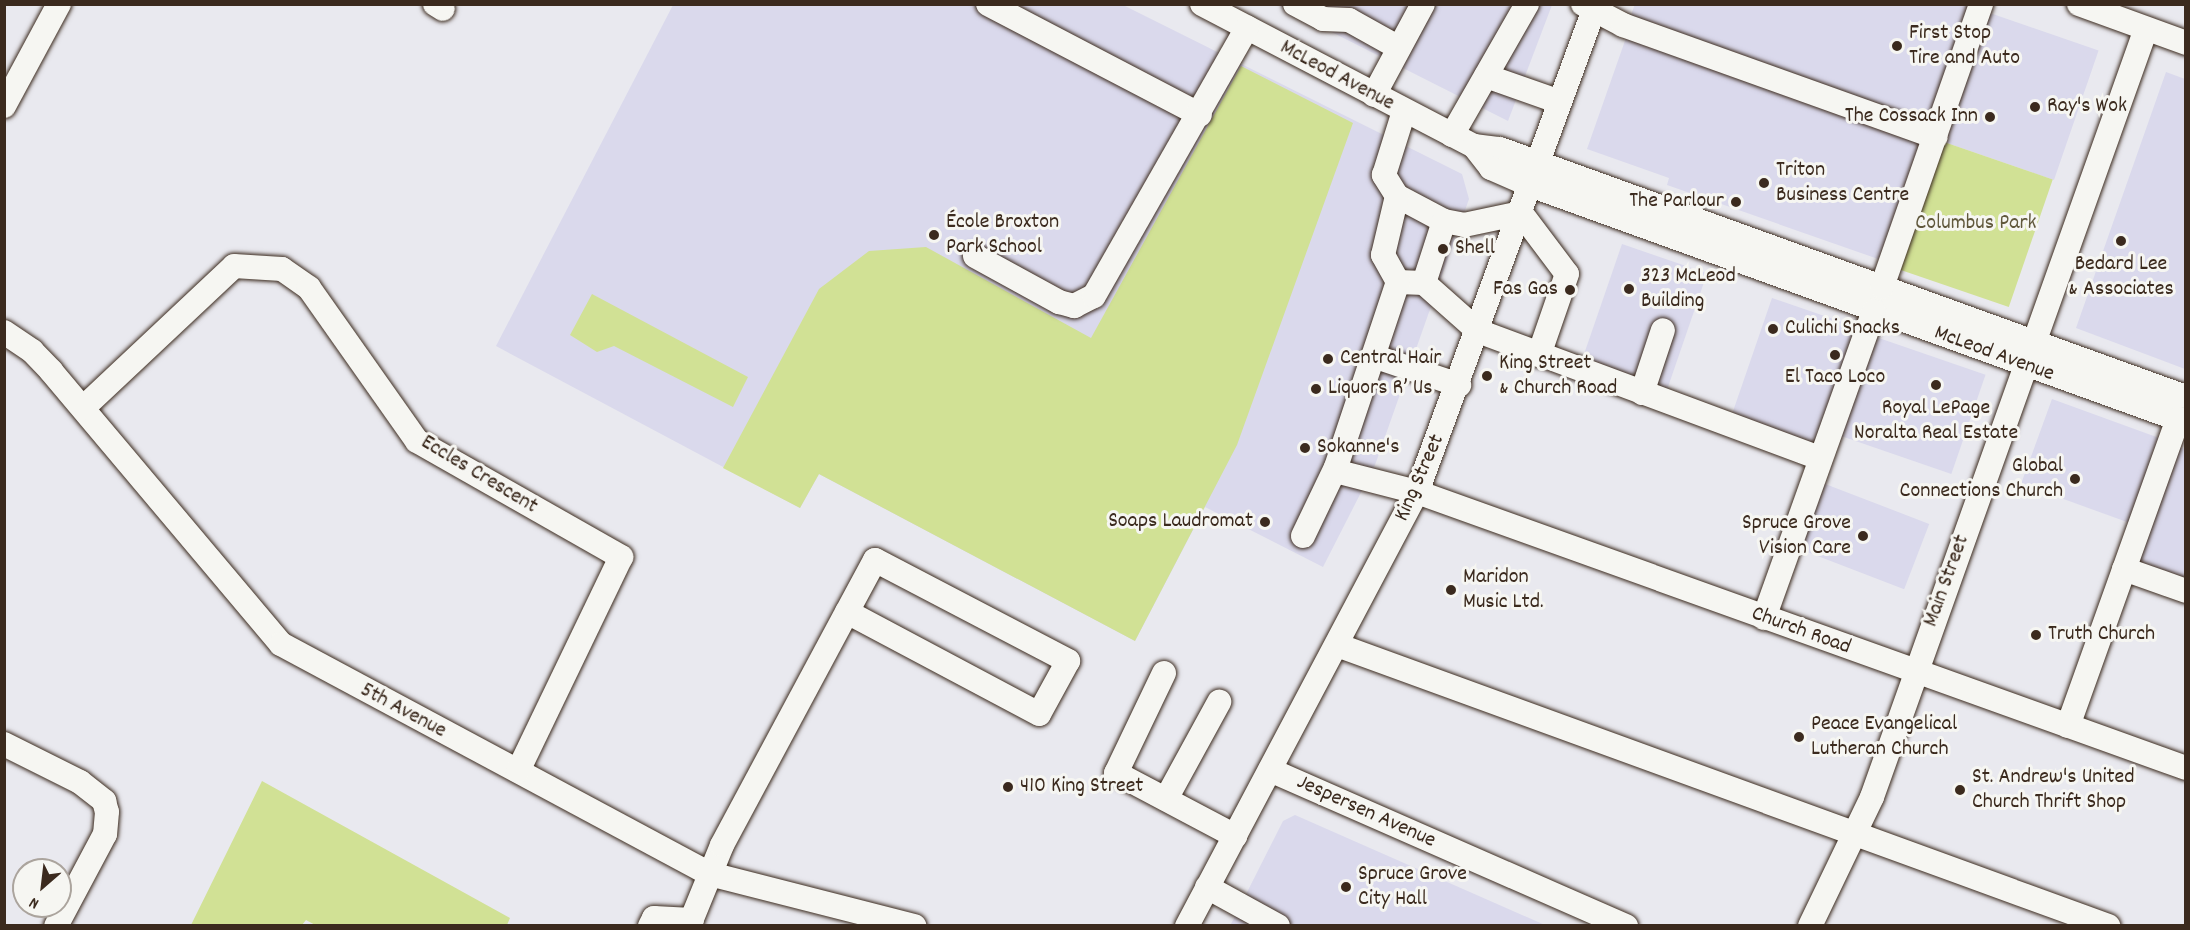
<!DOCTYPE html>
<meta charset="utf-8">
<style>
body{margin:0}
#map{position:relative;width:2190px;height:930px;overflow:hidden;background:#e9e9ef;font-family:Dekko,sans-serif}
div>[style]{position:absolute}
.built>*{inset:0;background:#dad9ec;transform-origin:0 0}
.green>*{inset:0;background:#d1e195;transform-origin:0 0}
.roads{filter:drop-shadow(0 0 2px #3b2a1e) drop-shadow(0 0 2px #3b2a1e)}
.minor>*{height:24px;margin:-12px;padding:0 12px;transform-origin:12px;border-radius:12px;background:#f6f6f2}
.dots>*{width:16px;height:16px;translate:-50% -50%;box-sizing:border-box;border:3px solid #f6f6f2;border-radius:50%}
span{translate:-50% -50%;white-space:nowrap;text-align:center;line-height:1.15;-webkit-text-stroke:6px #f6f6f2;paint-order:stroke}
.poi-label{font-size:22px;color:#3b2a1e}
.left{translate:0 -50%;text-align:left}
.right{translate:-100% -50%;text-align:right}
.street-label{font-size:22px;color:#3b2a1e}
.park-label{font-size:22px;color:#60583c}
.frame{position:absolute;inset:0;border:6px solid #3b2a1e;pointer-events:none}
.north{position:absolute;left:12px;top:858px;width:60px;height:60px;box-sizing:border-box;background:#f6f6f2;border:2px solid #aba49d;border-radius:50%;rotate:208deg;font-size:16px;font-weight:700;line-height:24px;text-align:center;color:#3b2a1e}
.north::after{content:'';display:block;margin:auto;width:21px;height:27px;background:#3b2a1e;clip-path:polygon(50% 0,100% 100%,50% 72%,0 100%)}
</style>
<div id="map">
<div class="built">
<div style="clip-path:polygon(1635px 4px,1969px 4px,1929px 124px,1630px 18px)"></div>
<div style="clip-path:polygon(673px 5px,1123px 5px,1462px 174px,1469px 199px,1375px 465px,1323px 567px,1205px 507px,1135px 641px,819px 474px,800px 508px,496px 346px)"></div>
<div style="clip-path:polygon(1278px 5px,1552px 5px,1508px 121px)"></div>
<div style="left:1987px;top:12px;width:118px;height:137px;rotate:19deg"></div>
<div style="clip-path:polygon(1627px 35px,1922px 142px,1881px 260px,1667px 185px,1669px 178px,1587px 149px)"></div>
<div style="clip-path:polygon(2166px 72px,2185px 79px,2185px 369px,2076px 328px)"></div>
<div style="left:1622px;top:244px;width:90px;height:122px;rotate:19deg"></div>
<div style="left:1772px;top:298px;width:90px;height:126px;rotate:19deg"></div>
<div style="left:1873px;top:336px;width:119px;height:105px;rotate:19deg"></div>
<div style="left:2052px;top:399px;width:117px;height:90px;rotate:20deg"></div>
<div style="clip-path:polygon(2178px 447px,2185px 449px,2185px 581px,2141px 565px,2138px 559px)"></div>
<div style="left:1820px;top:482px;width:117px;height:70px;rotate:21deg"></div>
<div style="clip-path:polygon(1295px 815px,1545px 925px,1230px 926px,1283px 821px)"></div>
</div>
<div class="green">
<div style="clip-path:polygon(1241px 66px,1353px 123px,1237px 445px,1135px 641px,819px 474px,800px 508px,723px 468px,819px 289px,869px 251px,926px 247px,1091px 338px)"></div>
<div style="left:1944px;top:142px;width:115px;height:135px;rotate:19deg"></div>
<div style="clip-path:polygon(592px 294px,748px 377px,733px 407px,614px 346px,597px 352px,570px 335px)"></div>
<div style="clip-path:polygon(262px 781px,510px 918px,507px 925px,317px 926px,306px 920px,302px 925px,191px 925px)"></div>
</div>
<div class="roads">
<div class="minor">
<div style="left:435px;top:4px;width:9px;rotate:32deg"></div>
<div style="left:988px;top:4px;width:239px;rotate:27.6deg"></div>
<div style="left:1202px;top:4px;width:307px;rotate:27.6deg"></div>
<div style="left:1474px;top:146px;width:26px;rotate:7deg"></div>
<div style="left:1500px;top:149px;width:729px;rotate:19.88deg"></div>
<div style="left:1295px;top:4px;width:32px;rotate:28deg"></div>
<div style="left:1323px;top:19px;width:26px;rotate:2deg"></div>
<div style="left:1349px;top:20px;width:57px;rotate:29.2deg"></div>
<div style="left:1583px;top:4px;width:45px;rotate:27.7deg"></div>
<div style="left:1623px;top:25px;width:332px;rotate:19.7deg"></div>
<div style="left:2079px;top:4px;width:114px;rotate:20deg"></div>
<div style="left:1486px;top:76px;width:78px;rotate:19.4deg"></div>
<div style="left:1374px;top:95px;width:103px;rotate:-61.7deg"></div>
<div style="left:4px;top:106px;width:116px;rotate:-61.7deg"></div>
<div style="left:1452px;top:135px;width:151px;rotate:-60.2deg"></div>
<div style="left:1474px;top:146px;width:28px;rotate:52deg"></div>
<div style="left:1491px;top:168px;width:43px;rotate:23.6deg"></div>
<div style="left:1530px;top:185px;width:697px;rotate:19.86deg"></div>
<div style="left:1397px;top:196px;width:53px;rotate:28deg"></div>
<div style="left:1444px;top:221px;width:20px;rotate:11deg"></div>
<div style="left:1464px;top:225px;width:58px;rotate:-11.9deg"></div>
<div style="left:1521px;top:213px;width:76px;rotate:53deg"></div>
<div style="left:1567px;top:274px;width:86px;rotate:109.1deg"></div>
<div style="left:975px;top:256px;width:96px;rotate:28.7deg"></div>
<div style="left:1059px;top:302px;width:16px;rotate:15deg"></div>
<div style="left:1074px;top:306px;width:22px;rotate:-27deg"></div>
<div style="left:1094px;top:296px;width:309px;rotate:-60.3deg"></div>
<div style="left:1398px;top:282px;width:26px;rotate:2deg"></div>
<div style="left:1424px;top:283px;width:72px;rotate:41.6deg"></div>
<div style="left:1478px;top:331px;width:365px;rotate:20.4deg"></div>
<div style="left:1424px;top:283px;width:65px;rotate:-72.1deg"></div>
<div style="left:1882px;top:287px;width:300px;rotate:-70.7deg"></div>
<div style="left:4px;top:332px;width:34px;rotate:34deg"></div>
<div style="left:32px;top:351px;width:28px;rotate:46deg"></div>
<div style="left:51px;top:371px;width:357px;rotate:49.9deg"></div>
<div style="left:281px;top:644px;width:487px;rotate:28.2deg"></div>
<div style="left:710px;top:874px;width:211px;rotate:14.3deg"></div>
<div style="left:1373px;top:356px;width:91px;rotate:18.6deg"></div>
<div style="left:1642px;top:393px;width:66px;rotate:-71.6deg"></div>
<div style="left:83px;top:408px;width:207px;rotate:-43.2deg"></div>
<div style="left:234px;top:266px;width:48px;rotate:3.6deg"></div>
<div style="left:282px;top:269px;width:33px;rotate:35deg"></div>
<div style="left:309px;top:288px;width:187px;rotate:54.8deg"></div>
<div style="left:417px;top:441px;width:235px;rotate:29.6deg"></div>
<div style="left:621px;top:557px;width:237px;rotate:115.7deg"></div>
<div style="left:1335px;top:471px;width:85px;rotate:14.4deg"></div>
<div style="left:1417px;top:492px;width:817px;rotate:19.74deg"></div>
<div style="left:1303px;top:536px;width:76px;rotate:-64.4deg"></div>
<div style="left:1336px;top:467px;width:195px;rotate:-71.5deg"></div>
<div style="left:1398px;top:282px;width:31px;rotate:-119deg"></div>
<div style="left:1383px;top:255px;width:61px;rotate:-76.7deg"></div>
<div style="left:1397px;top:196px;width:25px;rotate:-122deg"></div>
<div style="left:1384px;top:175px;width:67px;rotate:-72.6deg"></div>
<div style="left:2124px;top:569px;width:66px;rotate:19.5deg"></div>
<div style="left:1764px;top:618px;width:326px;rotate:-70.3deg"></div>
<div style="left:1337px;top:645px;width:821px;rotate:20.02deg"></div>
<div style="left:1164px;top:673px;width:111px;rotate:115.6deg"></div>
<div style="left:1116px;top:773px;width:135px;rotate:27.9deg"></div>
<div style="left:2068px;top:726px;width:326px;rotate:-70.3deg"></div>
<div style="left:4px;top:744px;width:85px;rotate:26.6deg"></div>
<div style="left:80px;top:782px;width:31px;rotate:38deg"></div>
<div style="left:104px;top:801px;width:11px;rotate:75deg"></div>
<div style="left:107px;top:812px;width:22px;rotate:95deg"></div>
<div style="left:105px;top:834px;width:104px;rotate:118deg"></div>
<div style="left:1270px;top:770px;width:389px;rotate:23.7deg"></div>
<div style="left:1166px;top:799px;width:111px;rotate:-61.3deg"></div>
<div style="left:1207px;top:887px;width:81px;rotate:28.8deg"></div>
<div style="left:650px;top:926px;width:9px;rotate:-63deg"></div>
<div style="left:654px;top:918px;width:38px;rotate:3deg"></div>
<div style="left:689px;top:926px;width:87px;rotate:-67.8deg"></div>
<div style="left:722px;top:845px;width:264px;rotate:-61.8deg"></div>
<div style="left:847px;top:612px;width:59px;rotate:-61.7deg"></div>
<div style="left:875px;top:560px;width:218px;rotate:27.6deg"></div>
<div style="left:1068px;top:661px;width:60px;rotate:118.7deg"></div>
<div style="left:1039px;top:714px;width:217px;rotate:-152deg"></div>
<div style="left:1187px;top:926px;width:491px;rotate:-62.1deg"></div>
<div style="left:1417px;top:492px;width:520px;rotate:-69.86deg"></div>
<div style="left:1810px;top:926px;width:143px;rotate:-64.3deg"></div>
<div style="left:1872px;top:797px;width:815px;rotate:-70.37deg"></div>
</div>
</div>
<div class="dots">
<div style="left:1897px;top:46px;background:#3b2a1e"></div>
<div style="left:2035px;top:107px;background:#3b2a1e"></div>
<div style="left:1990px;top:117px;background:#3b2a1e"></div>
<div style="left:1764px;top:183px;background:#3b2a1e"></div>
<div style="left:1736px;top:202px;background:#3b2a1e"></div>
<div style="left:934px;top:235px;background:#3b2a1e"></div>
<div style="left:2121px;top:241px;background:#3b2a1e"></div>
<div style="left:1443px;top:249px;background:#3b2a1e"></div>
<div style="left:1629px;top:289px;background:#3b2a1e"></div>
<div style="left:1570px;top:290px;background:#3b2a1e"></div>
<div style="left:1773px;top:329px;background:#3b2a1e"></div>
<div style="left:1835px;top:355px;background:#3b2a1e"></div>
<div style="left:1328px;top:359px;background:#3b2a1e"></div>
<div style="left:1487px;top:376px;background:#3b2a1e"></div>
<div style="left:1936px;top:385px;background:#3b2a1e"></div>
<div style="left:1316px;top:389px;background:#3b2a1e"></div>
<div style="left:1305px;top:448px;background:#3b2a1e"></div>
<div style="left:2075px;top:479px;background:#3b2a1e"></div>
<div style="left:1265px;top:522px;background:#3b2a1e"></div>
<div style="left:1863px;top:536px;background:#3b2a1e"></div>
<div style="left:1451px;top:590px;background:#3b2a1e"></div>
<div style="left:2036px;top:635px;background:#3b2a1e"></div>
<div style="left:1799px;top:737px;background:#3b2a1e"></div>
<div style="left:1008px;top:787px;background:#3b2a1e"></div>
<div style="left:1960px;top:790px;background:#3b2a1e"></div>
<div style="left:1346px;top:887px;background:#3b2a1e"></div>
</div>
<div class="poi-label">
<span class="left" style="left:1909px;top:46px">First Stop<br>Tire and Auto</span>
<span class="left" style="left:2047px;top:107px">Ray's Wok</span>
<span class="right" style="left:1978px;top:117px">The Cossack Inn</span>
<span class="left" style="left:1776px;top:183px">Triton<br>Business Centre</span>
<span class="right" style="left:1724px;top:202px">The Parlour</span>
<span class="left" style="left:946px;top:235px">École Broxton<br>Park School</span>
<span class="left" style="left:1455px;top:249px">Shell</span>
<span style="left:2121px;top:277px">Bedard Lee<br>&amp; Associates</span>
<span class="left" style="left:1641px;top:289px">323 McLeod<br>Building</span>
<span class="right" style="left:1558px;top:290px">Fas Gas</span>
<span class="left" style="left:1785px;top:329px">Culichi Snacks</span>
<span class="left" style="left:1340px;top:359px">Central Hair</span>
<span class="left" style="left:1499px;top:376px">King Street<br>&amp; Church Road</span>
<span style="left:1835px;top:378px">El Taco Loco</span>
<span class="left" style="left:1328px;top:389px">Liquors R’ Us</span>
<span style="left:1936px;top:421px">Royal LePage<br>Noralta Real Estate</span>
<span class="left" style="left:1317px;top:448px">Sokanne's</span>
<span class="right" style="left:2063px;top:479px">Global<br>Connections Church</span>
<span class="right" style="left:1253px;top:522px">Soaps Laudromat</span>
<span class="right" style="left:1851px;top:536px">Spruce Grove<br>Vision Care</span>
<span class="left" style="left:1463px;top:590px">Maridon<br>Music Ltd.</span>
<span class="left" style="left:2048px;top:635px">Truth Church</span>
<span class="left" style="left:1811px;top:737px">Peace Evangelical<br>Lutheran Church</span>
<span class="left" style="left:1972px;top:790px">St. Andrew's United<br>Church Thrift Shop</span>
<span class="left" style="left:1020px;top:787px">410 King Street</span>
<span class="left" style="left:1358px;top:887px">Spruce Grove<br>City Hall</span>
</div>
<div class="street-label">
<span style="left:1337px;top:76px;rotate:28deg">McLeod Avenue</span>
<span style="left:1994px;top:354px;rotate:20deg">McLeod Avenue</span>
<span style="left:479px;top:475px;rotate:31deg">Eccles Crescent</span>
<span style="left:1420px;top:478px;rotate:-66deg">King Street</span>
<span style="left:1947px;top:581px;rotate:-70deg">Main Street</span>
<span style="left:1801px;top:631px;rotate:20deg">Church Road</span>
<span style="left:403px;top:711px;rotate:28deg">5th Avenue</span>
<span style="left:1366px;top:812px;rotate:24deg">Jespersen Avenue</span>
</div>
<div class="park-label">
<span style="left:1976px;top:224px">Columbus Park</span>
</div>
<div class="frame"></div>
<div class="north">N</div>
</div>
